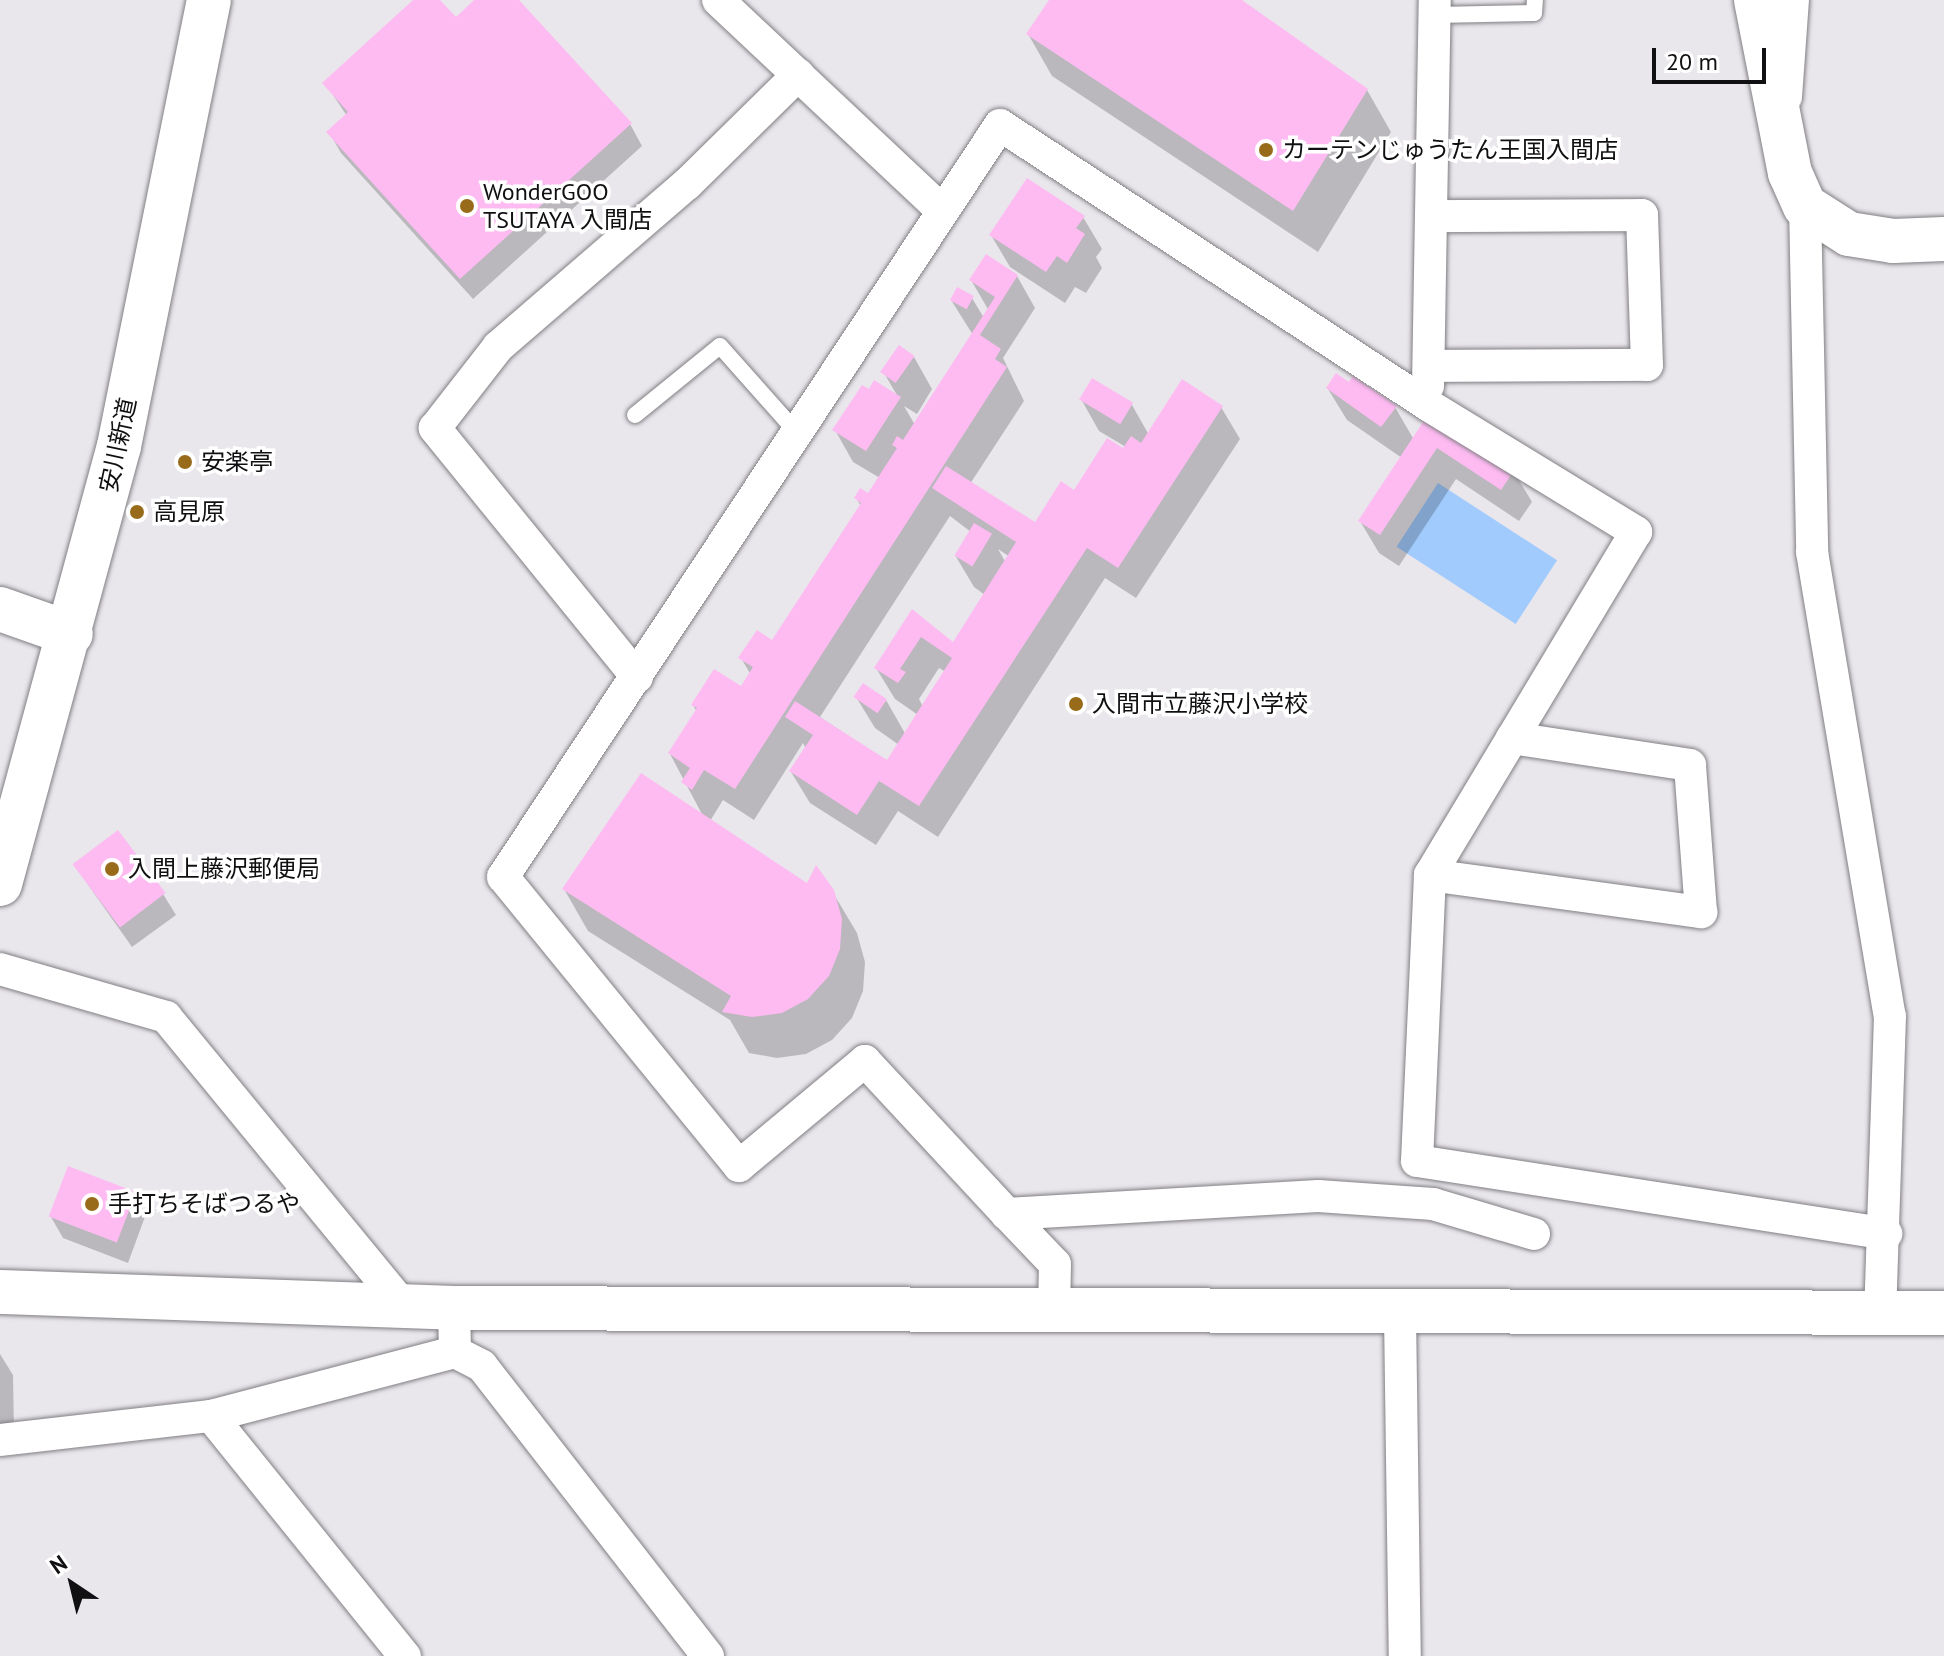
<!DOCTYPE html>
<meta charset="utf-8">
<style>
body{margin:0}
#map{position:relative;width:1944px;height:1656px;overflow:hidden;background:#e9e7ec;font-family:"PT Sans","Noto Sans JP",sans-serif}
div>[style]{position:absolute}
.water>*{inset:0;background:#a2cbfd;transform-origin:0 0}
.shadow>*{inset:0;background:#0003}
.building>*{inset:0;background:#fdbbf2;transform-origin:0 0}
.roads{filter:drop-shadow(0 0 2px #817f83) drop-shadow(0 0 2px #817f83)}
.lane>*{height:16px;margin:-8px;padding:0 8px;transform-origin:8px;border-radius:8px;background:#fff}
.street>*{height:32px;margin:-16px;padding:0 16px;transform-origin:16px;border-radius:16px;background:#fff}
.secondary>*{height:44px;margin:-22px;padding:0 22px;transform-origin:22px;border-radius:22px;background:#fff}
.dots>*{width:22px;height:22px;translate:-50% -50%;box-sizing:border-box;border:4px solid #fff;border-radius:50%}
span{translate:-50% -50%;white-space:nowrap;text-align:center;line-height:1.15;-webkit-text-stroke:7px #fff;paint-order:stroke}
.poi-label{font-size:24px;color:#100f11}
.left{translate:0 -50%;text-align:left}
.street-label{font-size:24px;color:#100f11}
.north{position:absolute;left:32px;top:1544px;width:80px;height:80px;-webkit-text-stroke:6px #fff;paint-order:stroke;rotate:325deg;font-size:22px;font-weight:700;line-height:32px;text-align:center;color:#100f11}
.north::after{content:'';display:block;margin:auto;width:28px;height:36px;background:#100f11;clip-path:polygon(50% 0,100% 100%,50% 72%,0 100%)}
.scale{position:absolute;left:1652px;top:48px;width:114px;height:36px;box-sizing:border-box;border:4px solid #100f11;border-top:0;padding-left:10px;font-size:24px;line-height:28px;white-space:nowrap;color:#100f11;-webkit-text-stroke:6px #fff;paint-order:stroke}
</style>
<div id="map">
<div class="water">
<div style="left:1438px;top:483px;width:142px;height:76px;rotate:33deg"></div>
</div>
<div class="shadow">
<div style="clip-path:polygon(416px 0,438px 0,456px 20px,477px 0,516px 0,630px 124px,642px 146px,473px 299px,341px 153px,329px 132px,347px 116px,325px 83px)"></div>
<div style="clip-path:polygon(1052px 0,1238px 0,1367px 90px,1391px 132px,1318px 252px,1052px 76px,1028px 34px)"></div>
<div style="clip-path:polygon(1083px 217px,1102px 249px,1096px 257px,1102px 268px,1086px 293px,1075px 287px,1065px 303px,1010px 267px,991px 235px)"></div>
<div style="clip-path:polygon(evenodd,1017px 276px,1035px 308px,1003px 358px,1024px 401px,970px 484px,1035px 525px,1126px 447px,1099px 431px,1081px 399px,1132px 405px,1149px 435px,1221px 407px,1240px 439px,1136px 598px,1105px 578px,938px 837px,898px 811px,876px 845px,810px 803px,791px 772px,806px 749px,803px 743px,754px 820px,723px 800px,710px 821px,808px 886px,832px 891px,857px 933px,865px 962px,863px 991px,852px 1018px,832px 1040px,806px 1054px,777px 1058px,749px 1053px,730px 1020px,588px 931px,564px 889px,703px 816px,670px 754px,697px 712px,693px 705px,742px 689px,751px 675px,741px 658px,773px 643px,861px 506px,856px 498px,868px 496px,880px 478px,853px 462px,835px 430px,898px 397px,884px 373px,914px 357px,932px 389px,917px 414px,904px 406px,915px 425px,973px 335px,951px 300px,972px 298px,984px 318px,989px 311px,971px 280px,1017px 276px,950px 516px,971px 532px,955px 555px,974px 587px,985px 595px,953px 645px,912px 612px,876px 668px,895px 699px,918px 715px,906px 735px,886px 700px,856px 697px,875px 728px,899px 745px,888px 762px,820px 717px,950px 516px,1017px 276px,998px 549px,1010px 557px,1006px 563px,998px 549px,1017px 276px,939px 668px,946px 672px,923px 707px,919px 699px,939px 668px)"></div>
<div style="clip-path:polygon(1328px 389px,1395px 407px,1414px 440px,1513px 470px,1532px 502px,1519px 521px,1456px 479px,1399px 566px,1379px 553px,1360px 521px,1402px 458px,1347px 420px)"></div>
<div style="clip-path:polygon(74px 865px,163px 894px,176px 915px,132px 947px)"></div>
<div style="clip-path:polygon(134px 1193px,146px 1214px,128px 1263px,63px 1238px,51px 1217px)"></div>
<div style="clip-path:polygon(0 1354px,13px 1375px,14px 1433px,0 1432px)"></div>
</div>
<div class="building">
<div style="clip-path:polygon(413px 0,440px 0,456px 17px,474px 0,519px 0,632px 123px,460px 279px,326px 132px,348px 112px,322px 83px)"></div>
<div style="clip-path:polygon(1049px 0,1242px 0,1368px 89px,1293px 211px,1026px 34px)"></div>
<div style="clip-path:polygon(1027px 178px,1085px 216px,1076px 228px,1085px 234px,1067px 263px,1057px 256px,1046px 272px,989px 235px)"></div>
<div style="clip-path:polygon(986px 254px,1018px 275px,980px 335px,1001px 349px,995px 359px,1007px 367px,735px 789px,704px 770px,692px 790px,681px 782px,690px 768px,668px 753px,697px 708px,691px 705px,714px 669px,741px 686px,753px 667px,738px 658px,757px 630px,772px 640px,861px 503px,854px 498px,860px 488px,868px 493px,897px 448px,892px 445px,897px 436px,903px 440px,995px 297px,969px 280px)"></div>
<div style="left:957px;top:287px;width:19px;height:15px;rotate:28deg"></div>
<div style="left:899px;top:345px;width:19px;height:33px;rotate:35deg"></div>
<div style="clip-path:polygon(1336px 373px,1349px 382px,1353px 376px,1397px 406px,1381px 427px,1326px 388px)"></div>
<div style="left:1092px;top:378px;width:48px;height:25px;rotate:31deg"></div>
<div style="clip-path:polygon(1182px 379px,1223px 406px,1118px 568px,1087px 548px,919px 806px,879px 781px,857px 815px,789px 771px,813px 735px,785px 717px,795px 701px,887px 760px,952px 658px,921px 637px,900px 669px,906px 672px,898px 683px,874px 668px,912px 609px,953px 642px,1016px 542px,932px 488px,946px 466px,1035px 522px,1061px 481px,1074px 490px,1107px 438px,1123px 448px,1131px 436px,1141px 443px)"></div>
<div style="clip-path:polygon(874px 380px,901px 397px,866px 451px,832px 430px,862px 385px,869px 389px)"></div>
<div style="clip-path:polygon(1429px 413px,1515px 469px,1501px 490px,1437px 448px,1380px 535px,1358px 521px)"></div>
<div style="left:974px;top:523px;width:21px;height:38px;rotate:31deg"></div>
<div style="left:863px;top:683px;width:29px;height:17px;rotate:34deg"></div>
<div style="clip-path:polygon(641px 773px,807px 883px,816px 865px,834px 890px,842px 919px,840px 949px,829px 976px,808px 999px,782px 1013px,752px 1017px,722px 1012px,731px 996px,562px 889px)"></div>
<div style="left:118px;top:830px;width:79px;height:57px;rotate:53deg"></div>
<div style="left:68px;top:1166px;width:73px;height:54px;rotate:21deg"></div>
</div>
<div class="roads">
<div class="lane">
<div style="left:1435px;top:15px;width:99px;rotate:-1.2deg"></div>
<div style="left:1534px;top:13px;width:13px;rotate:-86deg"></div>
<div style="left:635px;top:415px;width:109px;rotate:-39.1deg"></div>
<div style="left:720px;top:346px;width:118px;rotate:48.4deg"></div>
</div>
<div class="street">
<div style="left:718px;top:0;width:308px;rotate:43.2deg"></div>
<div style="left:1786px;top:97px;width:97px;rotate:-85.9deg"></div>
<div style="left:1805px;top:206px;width:346px;rotate:88.8deg"></div>
<div style="left:1812px;top:552px;width:471px;rotate:80.5deg"></div>
<div style="left:1890px;top:1016px;width:297px;rotate:91.9deg"></div>
<div style="left:1429px;top:366px;width:218px;rotate:-0.3deg"></div>
<div style="left:1647px;top:365px;width:150px;rotate:-91.9deg"></div>
<div style="left:1642px;top:215px;width:211px;rotate:179.7deg"></div>
<div style="left:1428px;top:386px;width:386px;rotate:-89deg"></div>
<div style="left:637px;top:677px;width:321px;rotate:-129.1deg"></div>
<div style="left:435px;top:428px;width:103px;rotate:-52.1deg"></div>
<div style="left:498px;top:347px;width:250px;rotate:-40.8deg"></div>
<div style="left:687px;top:184px;width:156px;rotate:-44.5deg"></div>
<div style="left:1430px;top:875px;width:274px;rotate:7.8deg"></div>
<div style="left:1701px;top:912px;width:147px;rotate:-94.3deg"></div>
<div style="left:1690px;top:765px;width:180px;rotate:-171.4deg"></div>
<div style="left:0;top:969px;width:173px;rotate:16.1deg"></div>
<div style="left:166px;top:1017px;width:370px;rotate:50.6deg"></div>
<div style="left:1007px;top:1214px;width:69px;rotate:46.2deg"></div>
<div style="left:1055px;top:1264px;width:47px;rotate:91.2deg"></div>
<div style="left:1534px;top:1234px;width:105px;rotate:-163.5deg"></div>
<div style="left:1433px;top:1204px;width:115px;rotate:-176deg"></div>
<div style="left:1318px;top:1196px;width:312px;rotate:176.7deg"></div>
<div style="left:1007px;top:1214px;width:209px;rotate:-132.9deg"></div>
<div style="left:865px;top:1061px;width:164px;rotate:140.2deg"></div>
<div style="left:739px;top:1166px;width:373px;rotate:-129.2deg"></div>
<div style="left:503px;top:877px;width:901px;rotate:-56.54deg"></div>
<div style="left:1000px;top:125px;width:511px;rotate:33.19deg"></div>
<div style="left:1428px;top:405px;width:244px;rotate:31.4deg"></div>
<div style="left:1636px;top:532px;width:400px;rotate:121deg"></div>
<div style="left:1430px;top:875px;width:286px;rotate:92.6deg"></div>
<div style="left:1417px;top:1161px;width:475px;rotate:8.8deg"></div>
<div style="left:1400px;top:1314px;width:342px;rotate:89.2deg"></div>
<div style="left:455px;top:1352px;width:30px;rotate:27deg"></div>
<div style="left:482px;top:1366px;width:368px;rotate:52.1deg"></div>
<div style="left:211px;top:1416px;width:309px;rotate:51.1deg"></div>
<div style="left:0;top:1440px;width:212px;rotate:-6.5deg"></div>
<div style="left:211px;top:1416px;width:252px;rotate:-14.7deg"></div>
<div style="left:455px;top:1352px;width:44px;rotate:-91.3deg"></div>
</div>
<div class="secondary">
<div style="left:1756px;top:0;width:176px;rotate:78.9deg"></div>
<div style="left:1790px;top:173px;width:36px;rotate:66deg"></div>
<div style="left:1805px;top:206px;width:52px;rotate:32.5deg"></div>
<div style="left:1849px;top:234px;width:45px;rotate:9deg"></div>
<div style="left:1893px;top:241px;width:51px;rotate:-2.2deg"></div>
<div style="left:0;top:609px;width:75px;rotate:19.4deg"></div>
<div style="left:0;top:884px;width:454px;rotate:-74.8deg"></div>
<div style="left:119px;top:446px;width:455px;rotate:-78.6deg"></div>
<div style="left:0;top:1292px;width:454px;rotate:2deg"></div>
<div style="left:454px;top:1308px;width:1490px;rotate:0.19deg"></div>
</div>
</div>
<div class="dots">
<div style="left:1266px;top:150px;background:#986b1a"></div>
<div style="left:467px;top:206px;background:#986b1a"></div>
<div style="left:185px;top:462px;background:#986b1a"></div>
<div style="left:137px;top:512px;background:#986b1a"></div>
<div style="left:1076px;top:704px;background:#986b1a"></div>
<div style="left:112px;top:869px;background:#986b1a"></div>
<div style="left:92px;top:1204px;background:#986b1a"></div>
</div>
<div class="poi-label">
<span class="left" style="left:1282px;top:150px">カーテンじゅうたん王国入間店</span>
<span class="left" style="left:483px;top:206px">WonderGOO<br>TSUTAYA 入間店</span>
<span class="left" style="left:201px;top:462px">安楽亭</span>
<span class="left" style="left:153px;top:512px">高見原</span>
<span class="left" style="left:1092px;top:704px">入間市立藤沢小学校</span>
<span class="left" style="left:128px;top:869px">入間上藤沢郵便局</span>
<span class="left" style="left:108px;top:1204px">手打ちそばつるや</span>
</div>
<div class="street-label">
<span style="left:118px;top:445px;rotate:-78deg">安川新道</span>
</div>
<div class="north">N</div>
<div class="scale">20 m</div>
</div>
